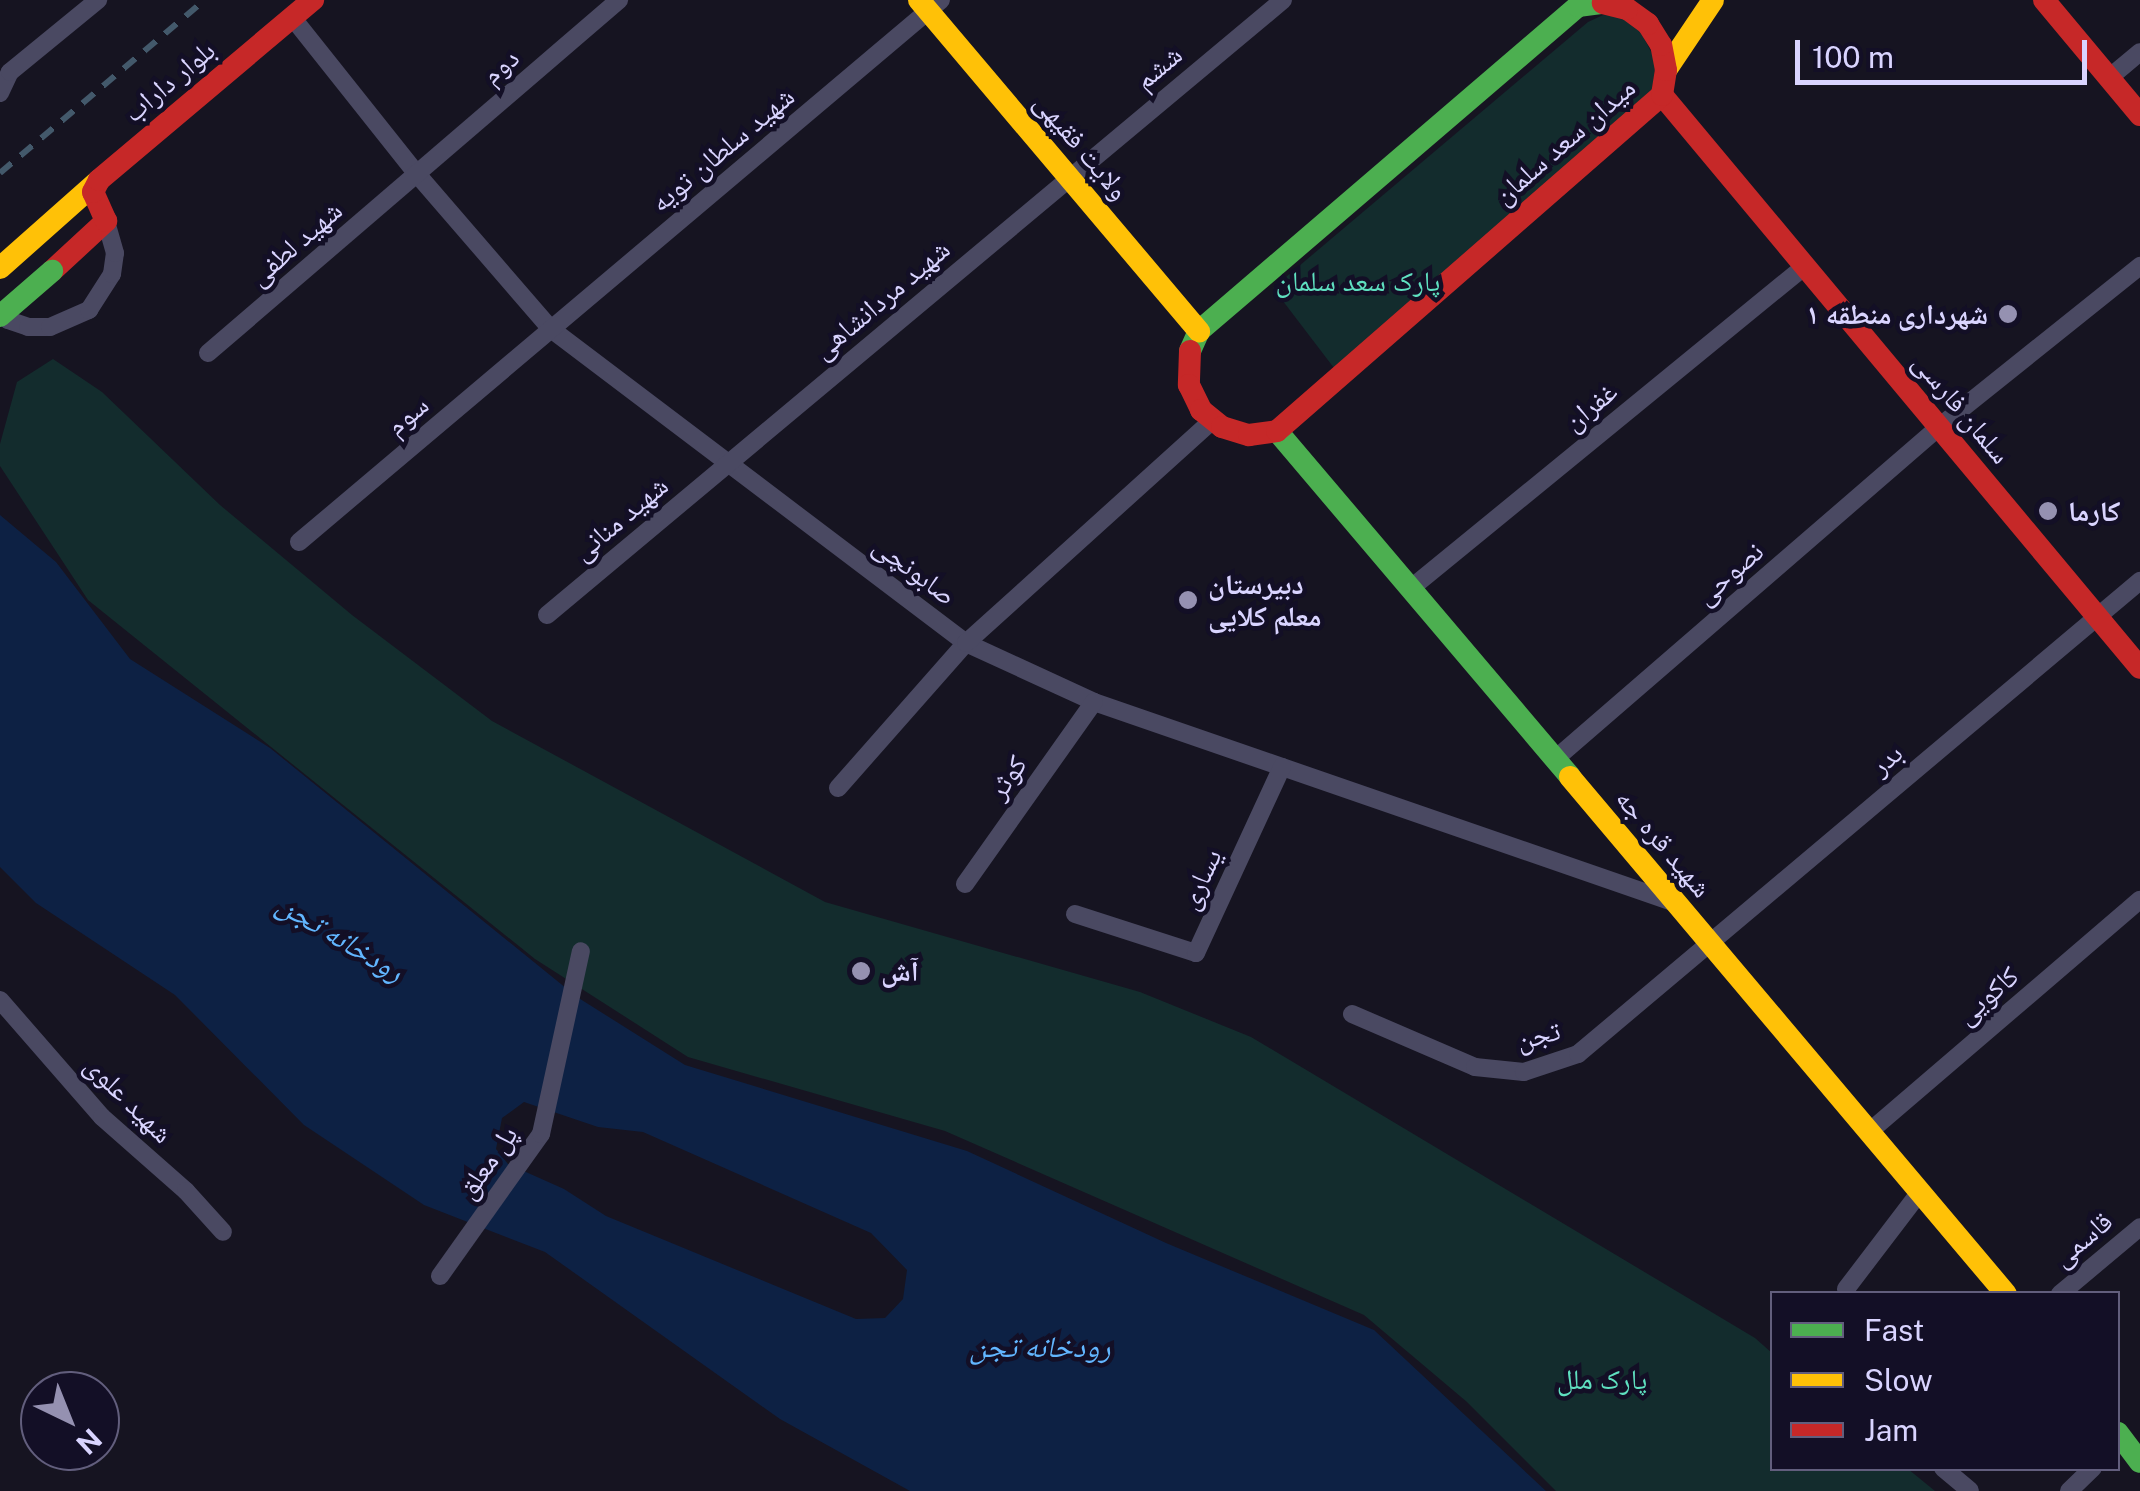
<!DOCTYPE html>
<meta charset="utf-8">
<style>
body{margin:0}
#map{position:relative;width:2140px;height:1491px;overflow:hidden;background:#161421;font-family:"Public Sans","Noto Naskh Arabic",sans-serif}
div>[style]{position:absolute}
.green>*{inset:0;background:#132c2d}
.water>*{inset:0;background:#0d2144}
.street>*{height:18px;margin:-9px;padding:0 9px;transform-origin:9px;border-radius:9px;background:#4a4962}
.fast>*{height:22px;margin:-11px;padding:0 11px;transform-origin:11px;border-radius:11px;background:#4caf50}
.slow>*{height:22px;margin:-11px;padding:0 11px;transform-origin:11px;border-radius:11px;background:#ffc107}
.jam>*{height:22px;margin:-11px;padding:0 11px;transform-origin:11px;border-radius:11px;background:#c62828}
.rail>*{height:6px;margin-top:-3px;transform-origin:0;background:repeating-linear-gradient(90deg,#43596b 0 15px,transparent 0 27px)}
.fast-bridge>*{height:22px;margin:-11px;padding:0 11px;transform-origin:11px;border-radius:11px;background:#4caf50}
.dots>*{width:28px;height:28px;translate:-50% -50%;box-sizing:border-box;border:5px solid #130f26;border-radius:50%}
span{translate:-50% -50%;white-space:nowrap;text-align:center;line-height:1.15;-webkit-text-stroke:9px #130f26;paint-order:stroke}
.street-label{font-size:28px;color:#d9d4ff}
.park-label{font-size:28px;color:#5fe0c0}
.poi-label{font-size:28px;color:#d9d4ff;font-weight:700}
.right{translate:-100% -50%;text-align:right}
.left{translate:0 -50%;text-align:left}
.water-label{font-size:30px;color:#62b6ff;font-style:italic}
.legend{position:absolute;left:1770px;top:1291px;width:350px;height:180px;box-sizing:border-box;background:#130f26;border:2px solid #625e7d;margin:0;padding:12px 18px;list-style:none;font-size:30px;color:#d9d4ff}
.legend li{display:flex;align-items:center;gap:20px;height:50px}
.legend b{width:50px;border:2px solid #625e7d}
.north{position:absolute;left:20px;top:1371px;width:100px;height:100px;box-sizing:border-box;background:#130f26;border:2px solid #625e7d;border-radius:50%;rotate:137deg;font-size:28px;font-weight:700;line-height:40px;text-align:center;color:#d9d4ff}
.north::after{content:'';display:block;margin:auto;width:35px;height:45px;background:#9591b1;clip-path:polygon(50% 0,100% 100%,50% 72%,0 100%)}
.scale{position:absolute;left:1795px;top:40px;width:292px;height:45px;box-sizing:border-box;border:5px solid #d9d4ff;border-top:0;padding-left:12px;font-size:30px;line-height:35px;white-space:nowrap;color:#d9d4ff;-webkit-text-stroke:8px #130f26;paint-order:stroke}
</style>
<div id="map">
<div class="green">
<div style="clip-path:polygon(1603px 15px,1623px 16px,1639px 29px,1656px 61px,1652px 90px,1334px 368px,1273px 288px,1588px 22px)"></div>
<div style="clip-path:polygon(53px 359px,102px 392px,220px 505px,352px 615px,492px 721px,825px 902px,1140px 992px,1251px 1037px,1755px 1338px,1772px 1353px,1772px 1468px,1908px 1469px,1935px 1491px,1556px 1491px,1467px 1402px,1364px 1315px,945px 1131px,688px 1057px,535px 959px,88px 600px,0 466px,0 444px,17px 382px)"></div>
</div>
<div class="water">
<div style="clip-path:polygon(evenodd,0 515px,56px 562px,130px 659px,270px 748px,577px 997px,685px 1065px,967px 1151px,1166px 1243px,1374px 1330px,1546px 1491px,910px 1491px,780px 1419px,545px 1252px,424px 1205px,304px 1125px,175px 995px,36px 903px,0 867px,0 515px,524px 1102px,598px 1127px,643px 1132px,871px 1233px,907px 1270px,903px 1299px,885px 1318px,856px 1319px,606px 1216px,564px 1189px,508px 1164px,496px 1149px,502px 1118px,524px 1102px)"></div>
</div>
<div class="street">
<div style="left:292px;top:17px;width:201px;rotate:51.5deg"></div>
<div style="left:417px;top:174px;width:205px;rotate:49.2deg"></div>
<div style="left:551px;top:329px;width:520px;rotate:37.11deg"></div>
<div style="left:966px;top:643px;width:141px;rotate:24.7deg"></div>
<div style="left:1094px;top:702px;width:613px;rotate:19.06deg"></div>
<div style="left:2109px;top:78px;width:40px;rotate:-40deg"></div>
<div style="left:0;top:93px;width:23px;rotate:-65deg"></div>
<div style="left:10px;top:72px;width:114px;rotate:-39.3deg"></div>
<div style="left:0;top:312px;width:11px;rotate:45deg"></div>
<div style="left:8px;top:320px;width:21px;rotate:19deg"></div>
<div style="left:28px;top:327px;width:22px"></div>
<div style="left:50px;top:327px;width:43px;rotate:-23.6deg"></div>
<div style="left:89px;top:310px;width:43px;rotate:-57.4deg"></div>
<div style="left:112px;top:274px;width:21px;rotate:-82deg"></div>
<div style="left:115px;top:253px;width:33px;rotate:-106deg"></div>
<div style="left:208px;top:353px;width:542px;rotate:-40.66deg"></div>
<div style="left:299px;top:542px;width:840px;rotate:-40.17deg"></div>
<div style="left:1410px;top:589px;width:510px;rotate:-39.27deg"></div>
<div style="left:547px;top:615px;width:959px;rotate:-39.88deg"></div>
<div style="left:1554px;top:760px;width:509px;rotate:-40.86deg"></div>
<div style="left:1939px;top:427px;width:258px;rotate:-38.7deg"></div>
<div style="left:838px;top:788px;width:193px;rotate:-48.6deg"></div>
<div style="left:966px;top:643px;width:333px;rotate:-42.1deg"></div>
<div style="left:965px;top:884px;width:223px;rotate:-54.7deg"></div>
<div style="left:1075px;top:914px;width:127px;rotate:17.9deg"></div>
<div style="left:1196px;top:953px;width:205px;rotate:-65.2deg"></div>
<div style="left:0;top:1000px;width:155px;rotate:48.9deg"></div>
<div style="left:102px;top:1117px;width:112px;rotate:41.4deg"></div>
<div style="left:186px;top:1191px;width:55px;rotate:47.9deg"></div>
<div style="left:1352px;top:1014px;width:134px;rotate:23.3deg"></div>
<div style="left:1475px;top:1067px;width:49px;rotate:5.8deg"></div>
<div style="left:1524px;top:1072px;width:57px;rotate:-18.4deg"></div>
<div style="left:1578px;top:1054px;width:735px;rotate:-40.09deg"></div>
<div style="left:1869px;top:1132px;width:357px;rotate:-40.6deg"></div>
<div style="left:440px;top:1276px;width:174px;rotate:-54.6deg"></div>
<div style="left:541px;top:1134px;width:187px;rotate:-77.7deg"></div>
<div style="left:1846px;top:1289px;width:122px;rotate:-52.7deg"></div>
<div style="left:2060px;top:1294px;width:104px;rotate:-39.9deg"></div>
<div style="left:1943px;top:1468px;width:35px;rotate:40deg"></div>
<div style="left:2069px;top:1491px;width:33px;rotate:-44deg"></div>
</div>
<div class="fast">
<div style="left:1190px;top:351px;width:22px;rotate:-66deg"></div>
<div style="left:1199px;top:331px;width:499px;rotate:-40.6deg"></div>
<div style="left:1578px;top:6px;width:25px;rotate:-7deg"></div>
<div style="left:1277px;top:431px;width:453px;rotate:49.7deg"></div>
<div style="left:2118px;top:1433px;width:36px;rotate:53deg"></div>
</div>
<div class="slow">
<div style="left:919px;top:0;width:434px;rotate:49.8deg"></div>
<div style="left:1666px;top:70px;width:84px;rotate:-56.1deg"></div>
<div style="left:0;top:268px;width:132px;rotate:-41.6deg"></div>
<div style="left:1570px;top:777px;width:676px;rotate:49.86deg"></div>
</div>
<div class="jam">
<div style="left:2044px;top:0;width:150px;rotate:50.1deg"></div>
<div style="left:1662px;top:95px;width:746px;rotate:50.16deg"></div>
<div style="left:52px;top:271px;width:74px;rotate:-42.8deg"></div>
<div style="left:106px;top:221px;width:32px;rotate:-114deg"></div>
<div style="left:93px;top:192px;width:13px;rotate:-63deg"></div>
<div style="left:99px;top:180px;width:280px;rotate:-40.1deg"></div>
<div style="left:1190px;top:351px;width:34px;rotate:92deg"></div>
<div style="left:1189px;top:385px;width:28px;rotate:64deg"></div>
<div style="left:1201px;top:410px;width:27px;rotate:39deg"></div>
<div style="left:1222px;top:427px;width:28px;rotate:17deg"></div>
<div style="left:1249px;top:435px;width:28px;rotate:-8deg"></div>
<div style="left:1277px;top:431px;width:511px;rotate:-41.11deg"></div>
<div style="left:1662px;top:95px;width:25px;rotate:-81deg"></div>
<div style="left:1666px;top:70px;width:25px;rotate:-101deg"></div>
<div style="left:1661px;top:45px;width:25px;rotate:-122deg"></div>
<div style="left:1648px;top:24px;width:26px;rotate:-144deg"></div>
<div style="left:1627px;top:9px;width:25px;rotate:-166deg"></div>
</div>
<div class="rail">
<div style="left:0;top:173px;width:268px;rotate:-40.2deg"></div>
</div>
<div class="fast-bridge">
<div style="left:0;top:316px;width:69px;rotate:-40.9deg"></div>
</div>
<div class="dots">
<div style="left:2008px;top:314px;background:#9591b1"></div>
<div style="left:2048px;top:511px;background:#9591b1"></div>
<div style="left:1188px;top:600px;background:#9591b1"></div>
<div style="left:861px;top:971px;background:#9591b1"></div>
</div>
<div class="street-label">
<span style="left:500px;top:66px;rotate:-41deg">دوم</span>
<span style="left:1158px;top:67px;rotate:-40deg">ششم</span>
<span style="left:169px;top:81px;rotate:-40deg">بلوار داراب</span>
<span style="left:1564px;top:141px;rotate:-41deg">میدان سعد سلمان</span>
<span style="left:1082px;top:146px;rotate:50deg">ولایت فقیهی</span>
<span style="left:722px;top:149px;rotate:-40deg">شهید سلطان تویه</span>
<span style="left:295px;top:243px;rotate:-41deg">شهید لطفی</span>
<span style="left:881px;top:299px;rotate:-40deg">شهید مردانشاهی</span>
<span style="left:1590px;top:406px;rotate:-39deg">غفران</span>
<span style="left:1962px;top:408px;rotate:50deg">سلمان فارسی</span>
<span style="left:407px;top:415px;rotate:-40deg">سوم</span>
<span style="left:620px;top:518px;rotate:-40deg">شهید منانی</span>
<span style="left:915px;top:570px;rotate:37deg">صابونچی</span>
<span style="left:1729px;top:573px;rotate:-41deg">نصوحی</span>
<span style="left:1886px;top:759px;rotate:-40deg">بدر</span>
<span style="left:1007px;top:777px;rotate:-55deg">کوثر</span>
<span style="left:1664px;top:843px;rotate:50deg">شهید قره جه</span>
<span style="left:1200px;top:879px;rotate:-65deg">یساری</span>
<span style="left:1987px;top:995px;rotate:-41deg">کاکویی</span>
<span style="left:1538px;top:1035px;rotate:-15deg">تجن</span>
<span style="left:129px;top:1099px;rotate:45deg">شهید علوی</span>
<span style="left:487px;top:1162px;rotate:-55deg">پل معلق</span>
<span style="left:2082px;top:1239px;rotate:-40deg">قاسمی</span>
</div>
<div class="park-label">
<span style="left:1358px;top:281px">پارک سعد سلمان</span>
<span style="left:1602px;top:1379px">پارک ملل</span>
</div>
<div class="poi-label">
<span class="right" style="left:1988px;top:314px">شهرداری منطقه ۱</span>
<span class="left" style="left:2068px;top:511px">کارما</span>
<span class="left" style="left:1208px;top:600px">دبیرستان<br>معلم کلایی</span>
<span class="left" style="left:881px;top:971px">آش</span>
</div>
<div class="water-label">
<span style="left:341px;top:937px;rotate:31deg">رودخانه تجن</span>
<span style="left:1040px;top:1346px">رودخانه تجن</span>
</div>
<ul class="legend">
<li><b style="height:12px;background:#4caf50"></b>Fast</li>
<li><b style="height:12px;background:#ffc107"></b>Slow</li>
<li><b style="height:12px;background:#c62828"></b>Jam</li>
</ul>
<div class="north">N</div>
<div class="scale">100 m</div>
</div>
